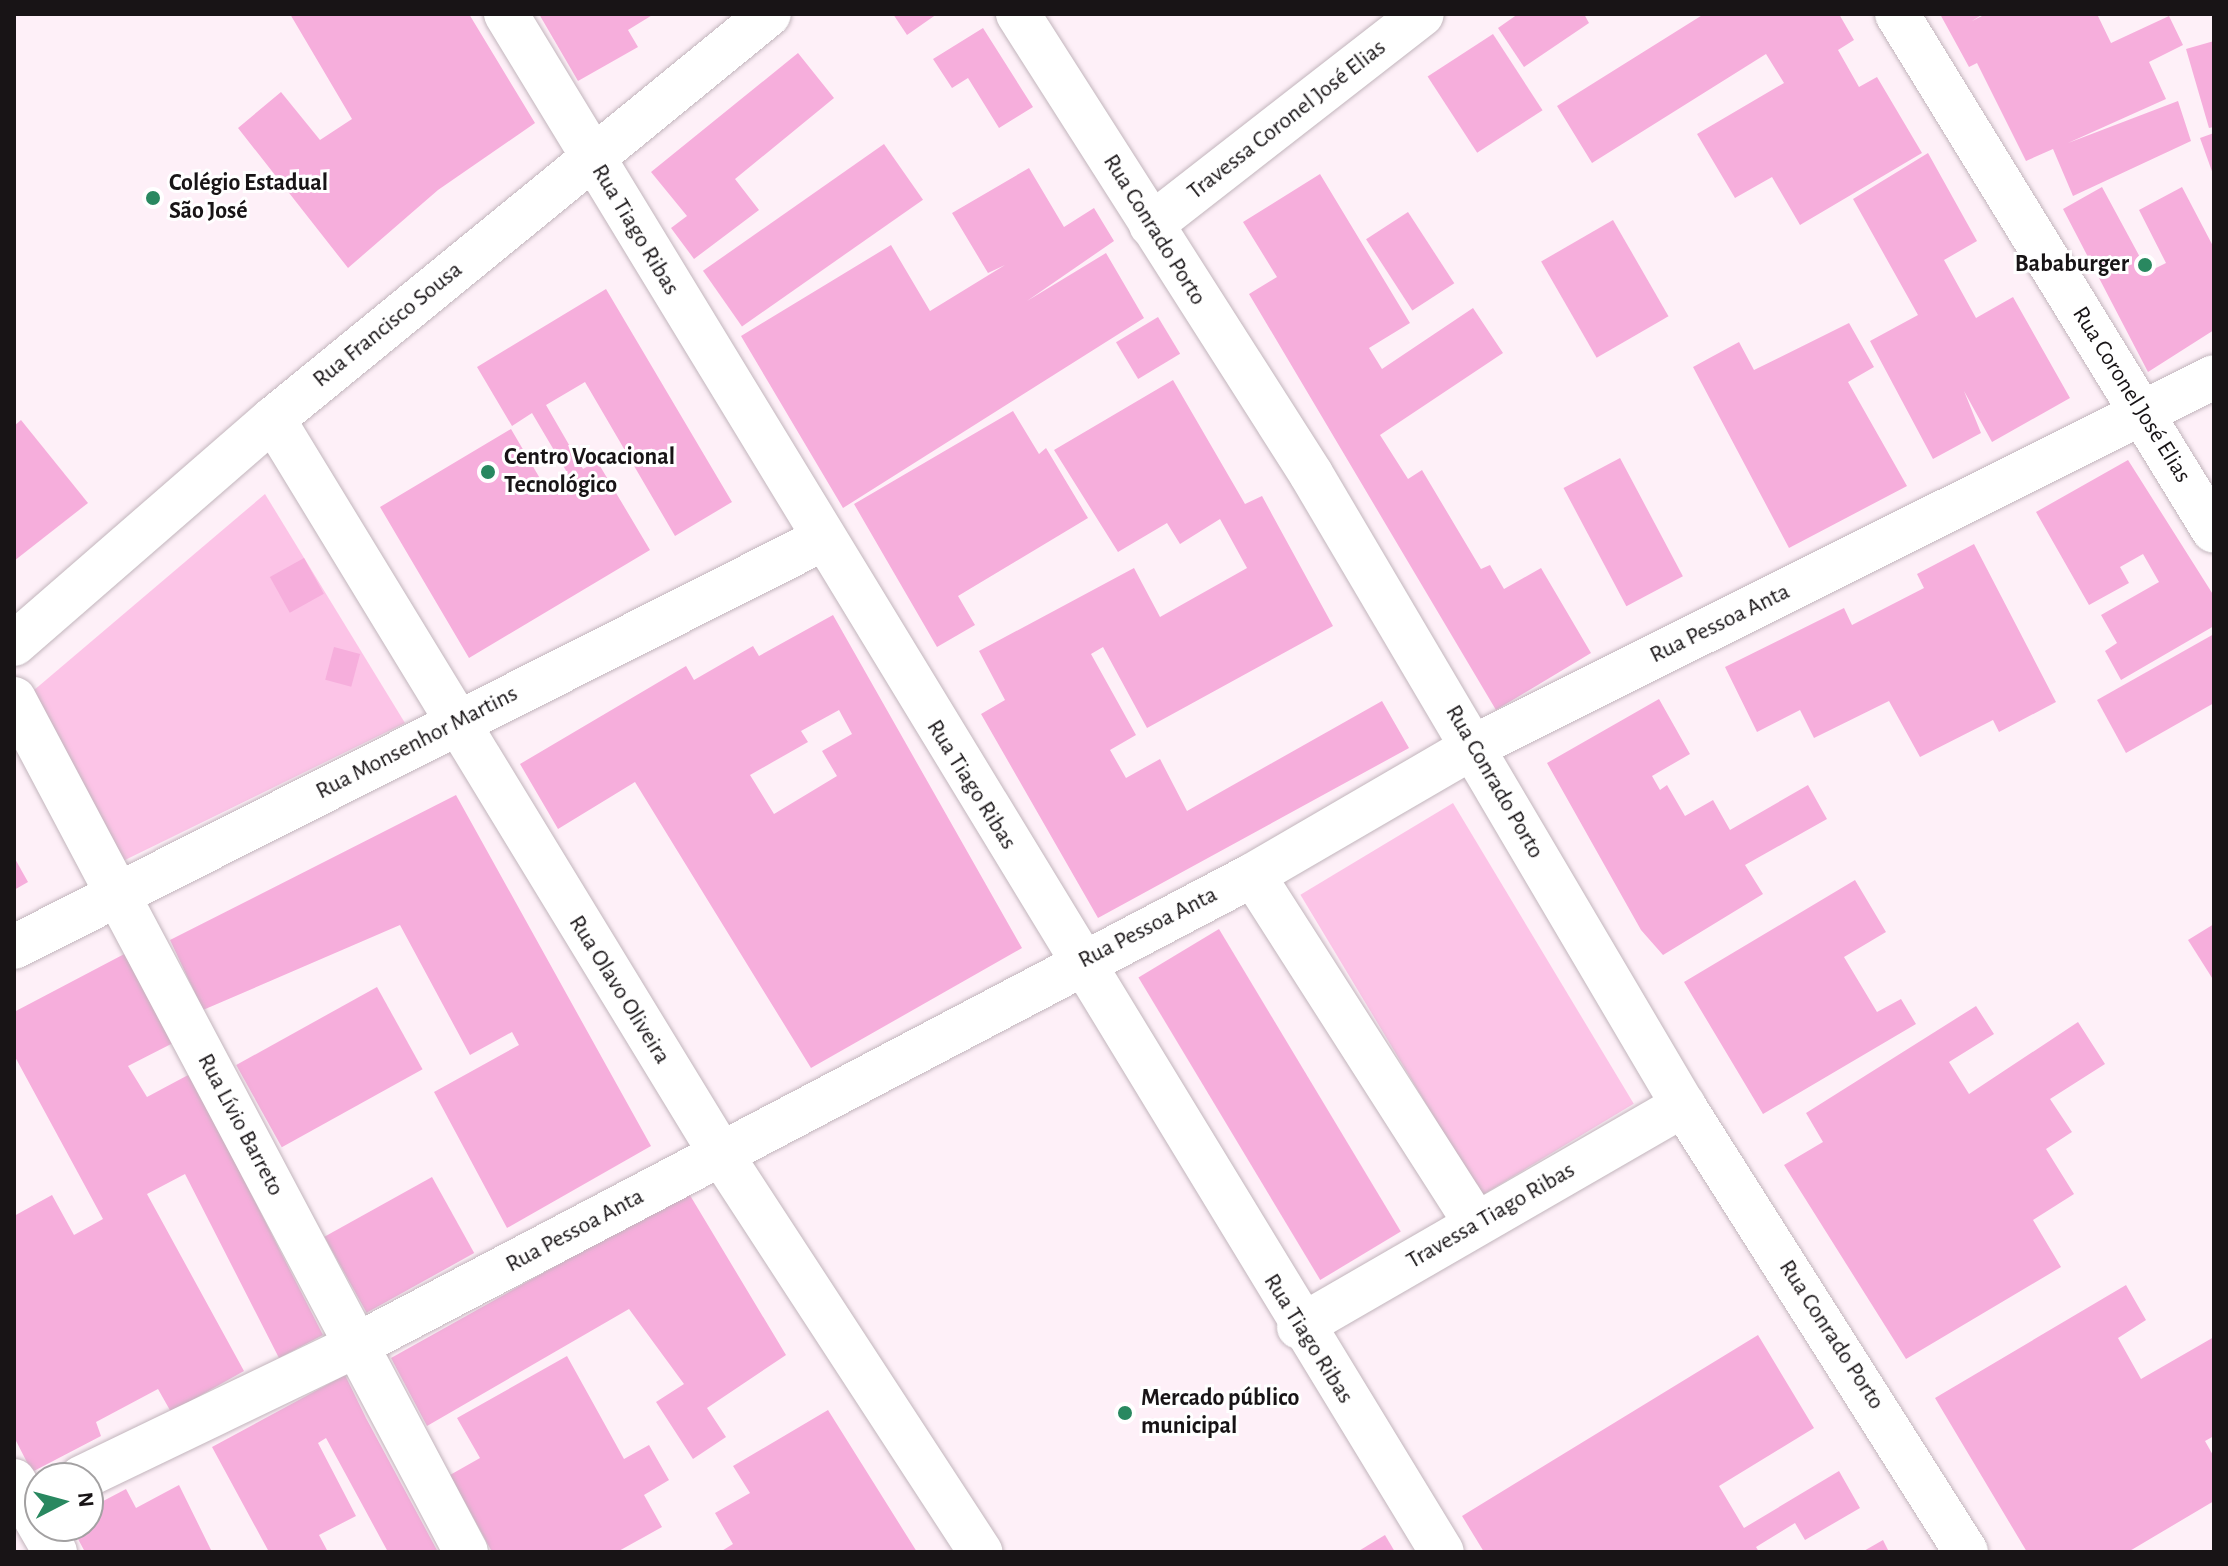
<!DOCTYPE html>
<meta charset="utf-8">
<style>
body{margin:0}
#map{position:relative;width:2228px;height:1566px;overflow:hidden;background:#fef0f8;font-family:"Alegreya Sans",sans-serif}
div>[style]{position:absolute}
.green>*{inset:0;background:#fcc4e7;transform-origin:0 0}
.building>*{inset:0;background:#f6aedc;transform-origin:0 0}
.roads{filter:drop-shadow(0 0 2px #c2b5bc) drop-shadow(0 0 2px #c2b5bc)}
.minor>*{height:44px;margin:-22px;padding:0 22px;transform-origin:22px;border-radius:22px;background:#fff}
.dots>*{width:22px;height:22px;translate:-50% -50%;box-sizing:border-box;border:4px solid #fff;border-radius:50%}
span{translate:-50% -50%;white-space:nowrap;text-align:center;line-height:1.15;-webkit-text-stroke:6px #fff;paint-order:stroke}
.street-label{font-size:24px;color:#181416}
.poi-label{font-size:24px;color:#181416;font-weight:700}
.left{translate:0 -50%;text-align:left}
.right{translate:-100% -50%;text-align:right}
.frame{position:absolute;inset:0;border:16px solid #181416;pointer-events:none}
.north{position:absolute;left:24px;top:1462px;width:80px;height:80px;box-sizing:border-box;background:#fff;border:2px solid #a3a1a2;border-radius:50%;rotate:84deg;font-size:22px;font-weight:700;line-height:32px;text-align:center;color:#181416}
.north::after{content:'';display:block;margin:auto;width:28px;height:36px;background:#298860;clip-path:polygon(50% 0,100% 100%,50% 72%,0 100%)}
</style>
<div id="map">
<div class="green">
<div style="clip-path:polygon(265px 494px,405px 723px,123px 861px,33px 691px)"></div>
<div style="left:1453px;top:803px;width:351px;height:178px;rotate:59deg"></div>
</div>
<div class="building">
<div style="clip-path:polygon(290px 14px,469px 14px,535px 123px,438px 190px,348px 268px,238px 128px,281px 92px,320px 140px,352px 119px)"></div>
<div style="clip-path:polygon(539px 14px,654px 14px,628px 30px,638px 47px,578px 81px)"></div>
<div style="clip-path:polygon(893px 14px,937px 14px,907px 35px)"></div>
<div style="clip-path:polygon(1518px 14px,1584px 14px,1589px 23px,1524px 67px,1498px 28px)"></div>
<div style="clip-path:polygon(1704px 14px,1839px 14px,1854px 40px,1838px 50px,1859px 87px,1877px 77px,1922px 153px,1800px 225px,1772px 177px,1735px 198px,1697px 134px,1784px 83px,1766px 54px,1592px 163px,1557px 106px)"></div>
<div style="clip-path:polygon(1940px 14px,1983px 14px,1972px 21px,1986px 14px,2097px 14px,2111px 43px,2169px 16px,2183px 45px,2149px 62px,2166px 99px,2068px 143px,2178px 101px,2191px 141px,2073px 196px,2053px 149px,2026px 161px,1977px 63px,1969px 67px)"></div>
<div style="clip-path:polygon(983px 28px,1033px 107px,999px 128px,968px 78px,952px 88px,933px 59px)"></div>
<div style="left:1493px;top:34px;width:91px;height:78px;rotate:57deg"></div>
<div style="clip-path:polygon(2214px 41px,2214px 127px,2209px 128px,2186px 49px)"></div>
<div style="clip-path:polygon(798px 53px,834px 98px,735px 179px,759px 210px,694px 259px,671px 228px,687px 216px,651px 172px)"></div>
<div style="clip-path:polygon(2214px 133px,2214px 177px,2200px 138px)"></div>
<div style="left:884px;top:144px;width:68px;height:221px;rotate:55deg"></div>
<div style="clip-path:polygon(1928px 153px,1977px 241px,1944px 260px,1976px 318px,2013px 297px,2070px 398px,1992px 442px,1964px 391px,1981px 433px,1933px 459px,1870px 341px,1918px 315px,1853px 199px)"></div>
<div style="clip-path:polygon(1029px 168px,1064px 227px,1094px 208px,1114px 241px,1027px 301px,1106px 253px,1144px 318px,843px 508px,741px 336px,891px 245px,930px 311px,1005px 265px,988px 273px,952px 213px)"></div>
<div style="clip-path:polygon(1320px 174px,1410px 323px,1369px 348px,1382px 369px,1473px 308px,1503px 353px,1380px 435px,1408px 479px,1422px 470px,1481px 569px,1490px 565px,1504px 589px,1541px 568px,1591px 653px,1496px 710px,1249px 294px,1277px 277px,1243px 222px)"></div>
<div style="clip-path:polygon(2102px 187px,2148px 272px,2166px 263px,2139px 210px,2182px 187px,2214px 248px,2214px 330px,2148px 372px,2063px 209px)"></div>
<div style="left:1408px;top:212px;width:85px;height:50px;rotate:57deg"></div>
<div style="left:1613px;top:220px;width:111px;height:83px;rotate:60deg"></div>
<div style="clip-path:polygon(606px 289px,732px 502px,675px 536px,585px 382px,546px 405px,583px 469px,597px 461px,650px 550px,469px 658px,380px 507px,511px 429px,545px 487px,568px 474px,532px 413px,512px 426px,477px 367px)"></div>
<div style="left:1158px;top:317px;width:43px;height:49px;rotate:59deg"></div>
<div style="clip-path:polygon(1849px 323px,1874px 367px,1848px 382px,1907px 486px,1789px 548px,1693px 367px,1739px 342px,1754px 370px)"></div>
<div style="clip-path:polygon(1173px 380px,1245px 504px,1262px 496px,1333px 626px,1147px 728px,1103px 647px,1091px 654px,1136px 735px,1110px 750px,1126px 778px,1160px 759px,1187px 811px,1382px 701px,1409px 748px,1098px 918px,981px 714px,1005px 700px,979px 651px,1134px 568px,1160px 617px,1247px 568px,1220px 519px,1180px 544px,1167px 523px,1118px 552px,1054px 450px)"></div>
<div style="clip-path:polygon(1013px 411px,1039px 454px,1046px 448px,1088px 518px,958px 596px,975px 625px,937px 647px,854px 504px)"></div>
<div style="clip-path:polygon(21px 420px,88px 503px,14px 561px,14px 426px)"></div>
<div style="left:1620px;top:458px;width:134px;height:64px;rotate:62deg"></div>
<div style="clip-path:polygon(2128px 460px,2214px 596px,2214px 626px,2121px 680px,2105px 651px,2117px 643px,2101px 615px,2159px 582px,2143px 554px,2120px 567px,2129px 583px,2089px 605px,2036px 512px)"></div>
<div style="clip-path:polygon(1974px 544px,2056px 702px,1999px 732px,1993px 720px,1920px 757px,1889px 701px,1814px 738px,1800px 710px,1757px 732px,1725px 667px,1844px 608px,1852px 625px,1924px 588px,1917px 574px)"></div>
<div style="left:304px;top:558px;width:41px;height:39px;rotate:61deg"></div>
<div style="clip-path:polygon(evenodd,833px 615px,1022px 948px,811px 1068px,635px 782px,558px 829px,520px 764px,686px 666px,694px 680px,753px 646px,759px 656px,833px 615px,839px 710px,852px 734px,822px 751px,837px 776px,774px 814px,750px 775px,808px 742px,801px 731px,839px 710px)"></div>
<div style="clip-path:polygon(2214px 634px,2214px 703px,2126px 753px,2097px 700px)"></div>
<div style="left:334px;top:647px;width:27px;height:34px;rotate:15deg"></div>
<div style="clip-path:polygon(1659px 699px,1690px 754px,1652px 776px,1660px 790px,1667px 785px,1685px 816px,1713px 800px,1730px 830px,1808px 785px,1827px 819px,1745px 865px,1763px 894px,1663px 955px,1641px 930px,1547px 763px)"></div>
<div style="clip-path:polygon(456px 795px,651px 1146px,507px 1228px,434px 1092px,519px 1045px,512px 1032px,470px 1055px,400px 925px,203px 1010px,170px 940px)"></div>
<div style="clip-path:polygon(14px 857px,28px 882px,14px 890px)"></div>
<div style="clip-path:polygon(1855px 880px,1886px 932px,1844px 957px,1877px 1012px,1901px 999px,1916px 1024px,1763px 1114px,1684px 982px)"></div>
<div style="clip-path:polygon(2214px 924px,2214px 981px,2188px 940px)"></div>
<div style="left:1219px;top:929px;width:353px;height:94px;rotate:59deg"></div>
<div style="clip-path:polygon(130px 951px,175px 1042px,128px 1066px,147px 1097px,190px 1074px,323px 1335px,279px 1358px,185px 1174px,147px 1194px,244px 1371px,171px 1412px,158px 1389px,96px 1422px,101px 1436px,32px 1472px,14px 1437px,14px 1216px,52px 1195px,74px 1235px,103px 1219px,14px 1055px,14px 1012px)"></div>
<div style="left:377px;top:987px;width:94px;height:161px;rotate:61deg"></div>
<div style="clip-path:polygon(1976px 1006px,1994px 1034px,1949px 1062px,1969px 1094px,2078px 1022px,2105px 1064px,2050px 1099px,2072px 1132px,2046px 1149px,2074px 1194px,2033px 1220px,2061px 1267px,1906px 1359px,1784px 1165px,1823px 1142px,1806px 1113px)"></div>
<div style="left:432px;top:1177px;width:87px;height:123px;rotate:61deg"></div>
<div style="clip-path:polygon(688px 1192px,786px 1355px,707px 1408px,726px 1437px,693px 1459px,656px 1402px,684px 1384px,629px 1309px,427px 1426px,391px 1358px)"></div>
<div style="clip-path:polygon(2126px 1285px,2146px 1320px,2118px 1338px,2141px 1379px,2214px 1337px,2214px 1436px,2205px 1441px,2214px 1457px,2214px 1501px,2128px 1552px,2027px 1552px,1935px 1398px)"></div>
<div style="clip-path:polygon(1758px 1335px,1814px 1428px,1719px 1486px,1744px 1528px,1839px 1471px,1860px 1508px,1805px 1540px,1795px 1523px,1756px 1547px,1759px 1552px,1484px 1552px,1462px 1516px)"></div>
<div style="clip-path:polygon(567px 1356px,624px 1459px,649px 1445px,669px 1480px,644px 1495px,662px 1527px,617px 1552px,492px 1552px,450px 1475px,480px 1458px,457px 1418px)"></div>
<div style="clip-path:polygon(345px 1375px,366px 1418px,438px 1552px,388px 1552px,326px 1438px,318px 1443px,356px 1516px,319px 1535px,328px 1552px,269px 1552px,212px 1447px)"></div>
<div style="clip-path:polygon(828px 1410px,917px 1552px,720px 1552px,733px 1544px,715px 1513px,750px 1493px,733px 1466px)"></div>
<div style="clip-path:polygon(179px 1485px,212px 1552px,85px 1552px,71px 1526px,88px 1526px,88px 1509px,126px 1489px,136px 1508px)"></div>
<div style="clip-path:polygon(1385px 1535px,1395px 1552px,1357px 1552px)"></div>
<div style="clip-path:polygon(1883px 1540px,1889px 1552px,1862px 1552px)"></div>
</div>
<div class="roads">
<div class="minor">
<div style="left:506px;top:14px;width:1800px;rotate:58.68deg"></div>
<div style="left:1018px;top:14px;width:545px;rotate:57.5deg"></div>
<div style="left:1311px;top:474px;width:732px;rotate:59.48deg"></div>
<div style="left:1683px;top:1105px;width:529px;rotate:57.66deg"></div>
<div style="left:1897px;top:14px;width:606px;rotate:58.49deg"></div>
<div style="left:1151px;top:225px;width:343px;rotate:-37.9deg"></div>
<div style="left:273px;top:419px;width:861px;rotate:58.64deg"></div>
<div style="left:721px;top:1154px;width:475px;rotate:56.9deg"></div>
<div style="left:14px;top:644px;width:343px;rotate:-41deg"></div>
<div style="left:273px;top:419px;width:640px;rotate:-39.23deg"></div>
<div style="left:14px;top:699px;width:965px;rotate:62.08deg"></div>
<div style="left:1253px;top:875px;width:414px;rotate:57.4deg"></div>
<div style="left:14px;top:947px;width:904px;rotate:-26.76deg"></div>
<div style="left:1299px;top:1327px;width:444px;rotate:-30deg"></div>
<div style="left:81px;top:1478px;width:306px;rotate:-25.7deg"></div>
<div style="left:357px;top:1345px;width:1012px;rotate:-27.68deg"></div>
<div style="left:1253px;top:875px;width:255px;rotate:-30.2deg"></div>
<div style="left:1473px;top:747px;width:828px;rotate:-26.53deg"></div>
<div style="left:14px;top:1481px;width:82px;rotate:60deg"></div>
</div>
</div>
<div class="dots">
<div style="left:153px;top:198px;background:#298860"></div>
<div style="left:2145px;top:265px;background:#298860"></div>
<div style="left:488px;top:472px;background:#298860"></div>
<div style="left:1125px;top:1413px;background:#298860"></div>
</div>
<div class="street-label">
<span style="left:1287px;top:120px;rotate:-38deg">Travessa Coronel José Elias</span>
<span style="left:635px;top:230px;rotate:59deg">Rua Tiago Ribas</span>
<span style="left:1154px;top:230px;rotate:58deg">Rua Conrado Porto</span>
<span style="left:388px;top:325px;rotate:-39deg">Rua Francisco Sousa</span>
<span style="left:2131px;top:395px;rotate:58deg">Rua Coronel José Elias</span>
<span style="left:1720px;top:624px;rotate:-26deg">Rua Pessoa Anta</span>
<span style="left:417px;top:743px;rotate:-27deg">Rua Monsenhor Martins</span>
<span style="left:1494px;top:782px;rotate:60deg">Rua Conrado Porto</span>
<span style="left:971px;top:785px;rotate:58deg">Rua Tiago Ribas</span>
<span style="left:1148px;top:928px;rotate:-27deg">Rua Pessoa Anta</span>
<span style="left:619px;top:990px;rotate:58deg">Rua Olavo Oliveira</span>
<span style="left:240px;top:1125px;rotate:62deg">Rua Lívio Barreto</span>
<span style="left:1491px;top:1216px;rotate:-30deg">Travessa Tiago Ribas</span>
<span style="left:575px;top:1231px;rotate:-28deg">Rua Pessoa Anta</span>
<span style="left:1831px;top:1335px;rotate:57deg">Rua Conrado Porto</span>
<span style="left:1308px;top:1339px;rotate:58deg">Rua Tiago Ribas</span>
</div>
<div class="poi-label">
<span class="left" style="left:169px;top:198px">Colégio Estadual<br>São José</span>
<span class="right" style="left:2129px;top:265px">Bababurger</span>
<span class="left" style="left:504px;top:472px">Centro Vocacional<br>Tecnológico</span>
<span class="left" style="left:1141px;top:1413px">Mercado público<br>municipal</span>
</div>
<div class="frame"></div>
<div class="north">N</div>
</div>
